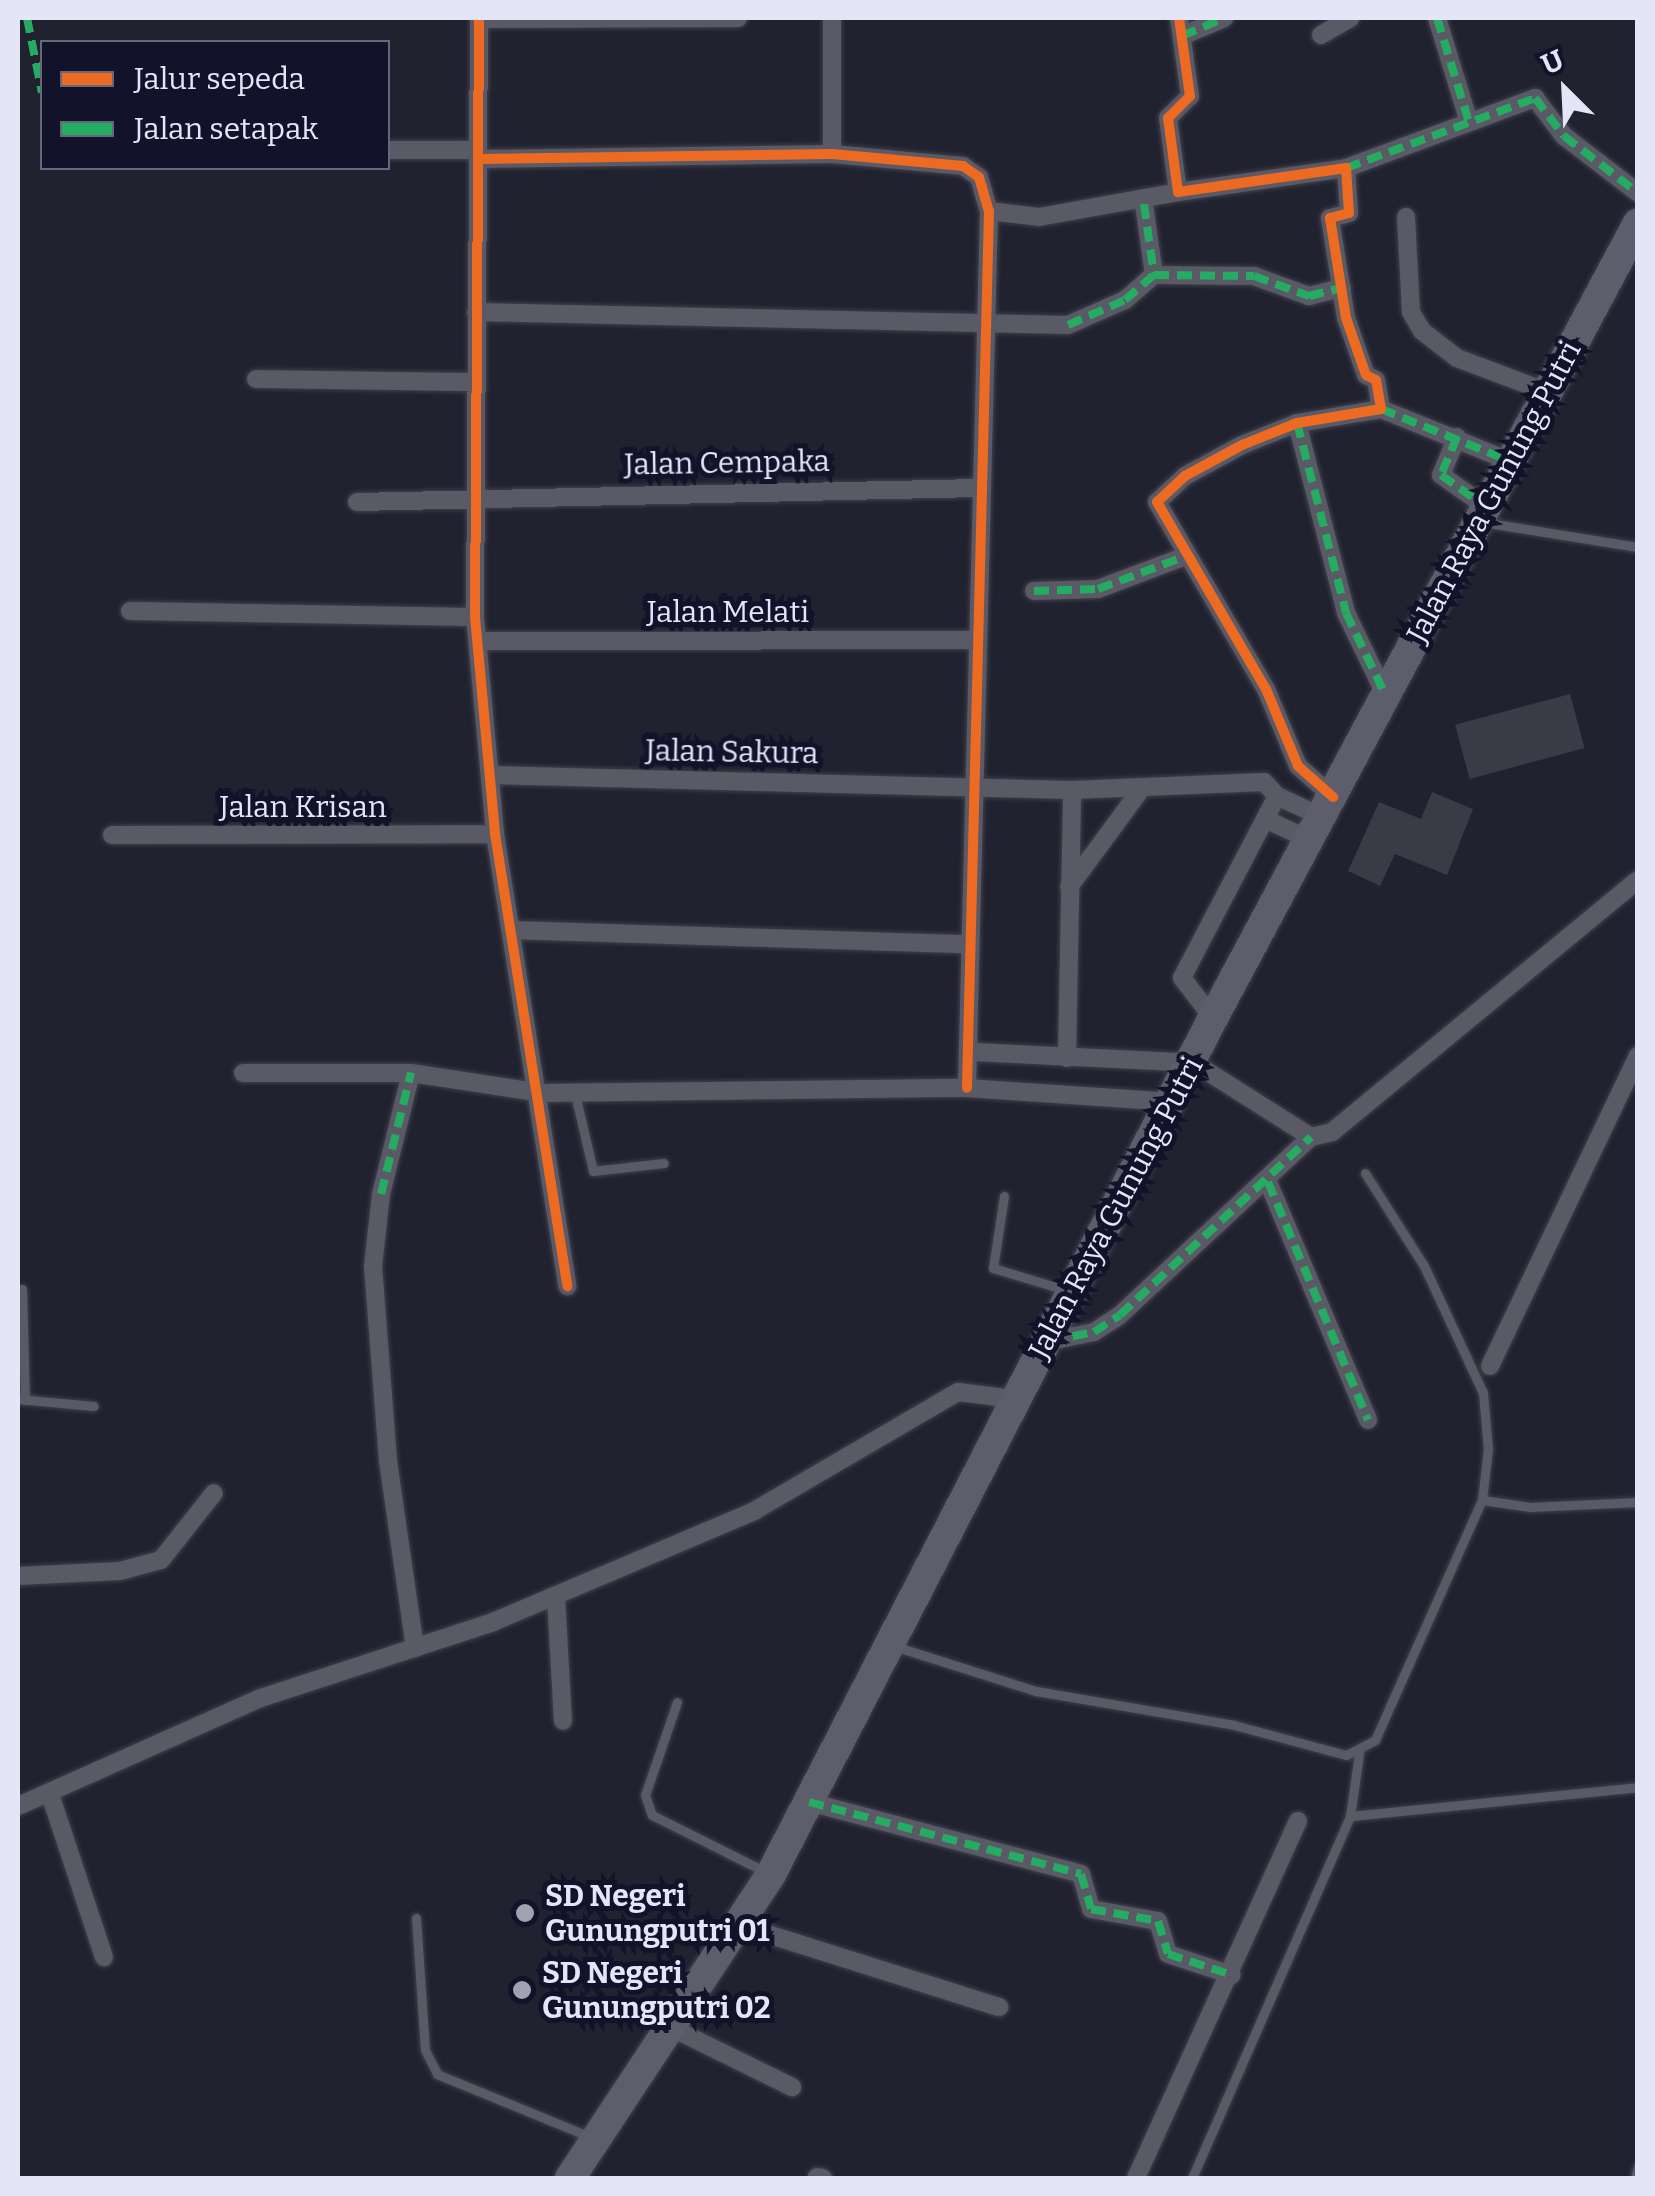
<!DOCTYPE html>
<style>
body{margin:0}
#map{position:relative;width:1655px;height:2196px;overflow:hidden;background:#21222f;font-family:Bitter,serif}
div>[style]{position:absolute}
.building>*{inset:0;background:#3b3b47;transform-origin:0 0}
.roads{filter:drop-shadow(0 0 2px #3f404c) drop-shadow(0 0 2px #3f404c)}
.lane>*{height:9px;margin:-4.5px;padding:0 4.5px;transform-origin:4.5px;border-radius:4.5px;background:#5a5a66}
.street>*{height:18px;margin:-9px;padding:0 9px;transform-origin:9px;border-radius:9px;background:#5a5a66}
.primary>*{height:30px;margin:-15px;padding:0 15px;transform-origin:15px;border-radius:15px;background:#5d5e6c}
.quiet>*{height:8px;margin-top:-4px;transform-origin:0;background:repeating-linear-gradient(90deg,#26ab63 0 15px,transparent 0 23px)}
.cycleway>*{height:10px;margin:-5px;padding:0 5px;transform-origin:5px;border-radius:5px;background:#ed6a23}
.dots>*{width:28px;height:28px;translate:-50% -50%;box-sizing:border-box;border:5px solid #12122b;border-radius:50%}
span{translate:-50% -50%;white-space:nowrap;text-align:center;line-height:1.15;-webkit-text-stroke:10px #12122b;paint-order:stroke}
.street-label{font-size:30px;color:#e4e6f7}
.poi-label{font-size:30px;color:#e4e6f7;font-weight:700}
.left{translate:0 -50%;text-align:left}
.frame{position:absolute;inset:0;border:20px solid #e4e6f7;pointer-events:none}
.legend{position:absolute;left:40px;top:40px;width:350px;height:130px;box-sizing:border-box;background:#12122b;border:2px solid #66677d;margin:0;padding:12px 18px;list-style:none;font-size:30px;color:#e4e6f7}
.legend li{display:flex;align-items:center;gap:20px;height:50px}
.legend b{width:50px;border:2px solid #66677d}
.north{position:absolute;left:1515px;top:40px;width:100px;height:100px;-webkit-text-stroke:8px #12122b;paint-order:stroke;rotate:336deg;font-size:28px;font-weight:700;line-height:40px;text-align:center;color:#e4e6f7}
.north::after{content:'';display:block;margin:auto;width:35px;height:45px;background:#e4e6f7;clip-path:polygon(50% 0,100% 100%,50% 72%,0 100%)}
</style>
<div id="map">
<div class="building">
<div style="left:1570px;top:694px;width:56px;height:119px;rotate:75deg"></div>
<div style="clip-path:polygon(1432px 792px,1473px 809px,1447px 875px,1395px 854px,1380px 886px,1348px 871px,1379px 802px,1421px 819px)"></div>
</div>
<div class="roads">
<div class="lane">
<div style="left:1482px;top:522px;width:158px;rotate:9.1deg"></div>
<div style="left:575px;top:1094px;width:79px;rotate:76.8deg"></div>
<div style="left:593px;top:1171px;width:71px;rotate:-6.4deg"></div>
<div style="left:1004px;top:1196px;width:73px;rotate:98.7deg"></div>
<div style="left:993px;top:1268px;width:76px;rotate:16.8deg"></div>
<div style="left:22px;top:1289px;width:111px;rotate:88.5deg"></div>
<div style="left:18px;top:1399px;width:76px;rotate:5.3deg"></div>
<div style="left:1482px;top:1500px;width:49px;rotate:8.3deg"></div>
<div style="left:1530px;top:1507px;width:108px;rotate:-2.7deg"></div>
<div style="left:897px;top:1647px;width:146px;rotate:17.6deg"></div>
<div style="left:1036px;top:1691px;width:201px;rotate:9.7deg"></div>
<div style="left:1234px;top:1725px;width:116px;rotate:15deg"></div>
<div style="left:1346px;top:1755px;width:33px;rotate:-27deg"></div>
<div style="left:1375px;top:1740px;width:263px;rotate:-66deg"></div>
<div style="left:1482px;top:1500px;width:51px;rotate:-83.3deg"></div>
<div style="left:1488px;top:1449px;width:56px;rotate:-95.1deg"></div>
<div style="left:1483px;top:1393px;width:140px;rotate:-114.9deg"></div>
<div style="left:1424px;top:1266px;width:110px;rotate:-122.4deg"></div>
<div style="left:677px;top:1702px;width:98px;rotate:109deg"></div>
<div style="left:645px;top:1795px;width:21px;rotate:71deg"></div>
<div style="left:652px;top:1815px;width:127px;rotate:26.6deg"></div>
<div style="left:1350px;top:1816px;width:289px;rotate:-5.7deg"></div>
<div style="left:416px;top:1918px;width:132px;rotate:86.1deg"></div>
<div style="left:425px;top:2050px;width:27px;rotate:63deg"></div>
<div style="left:437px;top:2074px;width:169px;rotate:22.3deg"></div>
<div style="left:1192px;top:2178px;width:395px;rotate:-66.4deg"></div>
<div style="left:1350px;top:1816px;width:63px;rotate:-81.7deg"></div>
<div style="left:1635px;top:2178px;width:11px;rotate:-75deg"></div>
</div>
<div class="street">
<div style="left:479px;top:18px;width:599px;rotate:90.38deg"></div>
<div style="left:475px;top:617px;width:218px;rotate:84.7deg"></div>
<div style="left:495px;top:834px;width:458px;rotate:80.9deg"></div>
<div style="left:832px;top:18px;width:136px;rotate:90deg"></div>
<div style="left:1179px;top:18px;width:79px;rotate:82deg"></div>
<div style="left:1190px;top:96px;width:31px;rotate:135deg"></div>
<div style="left:1168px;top:118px;width:75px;rotate:82.3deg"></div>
<div style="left:1178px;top:192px;width:170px;rotate:-8.1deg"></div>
<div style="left:1346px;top:168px;width:45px;rotate:86.2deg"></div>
<div style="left:1349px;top:213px;width:20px;rotate:165deg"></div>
<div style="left:1330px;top:218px;width:101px;rotate:80.9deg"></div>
<div style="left:1346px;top:318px;width:60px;rotate:70.7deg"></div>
<div style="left:1366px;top:375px;width:11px;rotate:27deg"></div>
<div style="left:1376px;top:380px;width:29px;rotate:80deg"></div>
<div style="left:1381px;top:409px;width:85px;rotate:170.5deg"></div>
<div style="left:1297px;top:423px;width:59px;rotate:158.2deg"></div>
<div style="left:1242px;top:445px;width:65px;rotate:151.5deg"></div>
<div style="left:1185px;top:476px;width:38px;rotate:137deg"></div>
<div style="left:1157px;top:502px;width:216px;rotate:59.8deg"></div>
<div style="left:1266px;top:689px;width:83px;rotate:67.4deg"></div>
<div style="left:1298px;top:766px;width:47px;rotate:41.5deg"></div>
<div style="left:1437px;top:18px;width:106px;rotate:72.9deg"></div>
<div style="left:479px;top:19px;width:259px;rotate:-0.2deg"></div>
<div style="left:1321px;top:35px;width:34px;rotate:-30deg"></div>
<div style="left:1182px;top:36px;width:46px;rotate:-23.2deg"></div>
<div style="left:388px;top:150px;width:90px"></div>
<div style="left:478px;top:159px;width:354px;rotate:-0.8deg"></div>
<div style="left:832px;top:154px;width:132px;rotate:5.2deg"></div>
<div style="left:963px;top:166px;width:19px;rotate:35deg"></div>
<div style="left:979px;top:177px;width:35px;rotate:74deg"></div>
<div style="left:989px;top:211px;width:877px;rotate:91.44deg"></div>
<div style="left:1346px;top:168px;width:202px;rotate:-20.3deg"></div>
<div style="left:1535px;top:98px;width:48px;rotate:52.7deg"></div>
<div style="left:1564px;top:136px;width:93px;rotate:37.6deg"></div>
<div style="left:1144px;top:204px;width:72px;rotate:82deg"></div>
<div style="left:1154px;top:275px;width:100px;rotate:0.6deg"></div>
<div style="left:1254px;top:276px;width:59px;rotate:20deg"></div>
<div style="left:1309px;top:296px;width:34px;rotate:-14deg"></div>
<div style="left:989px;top:211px;width:50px;rotate:6.8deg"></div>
<div style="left:1039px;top:217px;width:141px;rotate:-10.2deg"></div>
<div style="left:1406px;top:217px;width:95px;rotate:87deg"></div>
<div style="left:1411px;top:312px;width:22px;rotate:60deg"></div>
<div style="left:1422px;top:331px;width:44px;rotate:37.6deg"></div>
<div style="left:1457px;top:358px;width:96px;rotate:20.7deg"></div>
<div style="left:476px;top:312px;width:592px;rotate:1.26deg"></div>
<div style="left:1068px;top:325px;width:62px;rotate:-23.7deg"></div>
<div style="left:1125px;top:300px;width:38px;rotate:-41deg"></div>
<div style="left:256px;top:379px;width:217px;rotate:0.8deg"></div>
<div style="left:1381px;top:409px;width:139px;rotate:22deg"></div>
<div style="left:1297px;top:423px;width:196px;rotate:75.5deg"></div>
<div style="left:1346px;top:613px;width:92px;rotate:64.3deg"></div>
<div style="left:1457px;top:437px;width:41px;rotate:112.8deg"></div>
<div style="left:1441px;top:475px;width:54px;rotate:35.2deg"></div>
<div style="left:357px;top:502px;width:621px;rotate:-1.29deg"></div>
<div style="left:1034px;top:591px;width:64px;rotate:-1.8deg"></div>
<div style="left:1098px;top:589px;width:94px;rotate:-20.6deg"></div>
<div style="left:130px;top:611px;width:345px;rotate:1deg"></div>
<div style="left:479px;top:641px;width:499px;rotate:-0.1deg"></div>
<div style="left:490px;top:775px;width:582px;rotate:1.48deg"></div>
<div style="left:1072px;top:790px;width:192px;rotate:-2.4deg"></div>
<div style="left:1264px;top:782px;width:19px;rotate:47deg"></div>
<div style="left:1277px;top:796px;width:205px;rotate:117.6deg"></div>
<div style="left:1182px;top:978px;width:51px;rotate:52.2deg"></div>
<div style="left:1277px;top:796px;width:50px;rotate:25deg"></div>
<div style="left:1265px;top:819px;width:50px;rotate:25deg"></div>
<div style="left:112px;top:835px;width:383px;rotate:-0.1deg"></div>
<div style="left:1069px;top:887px;width:123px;rotate:-53.6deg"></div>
<div style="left:512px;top:930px;width:454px;rotate:1.8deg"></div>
<div style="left:973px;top:1052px;width:221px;rotate:2.8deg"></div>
<div style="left:1194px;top:1063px;width:138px;rotate:32.3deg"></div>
<div style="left:1067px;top:1058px;width:268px;rotate:-88.9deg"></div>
<div style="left:243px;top:1073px;width:168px"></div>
<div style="left:411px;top:1073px;width:132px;rotate:8.7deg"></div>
<div style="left:541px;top:1093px;width:426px;rotate:-0.7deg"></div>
<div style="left:967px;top:1088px;width:206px;rotate:3.9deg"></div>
<div style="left:411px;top:1073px;width:125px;rotate:103.9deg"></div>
<div style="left:381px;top:1194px;width:72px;rotate:96.3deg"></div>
<div style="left:373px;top:1266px;width:196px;rotate:85.6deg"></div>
<div style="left:388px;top:1461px;width:189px;rotate:81.8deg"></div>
<div style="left:1268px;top:1182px;width:258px;rotate:67.2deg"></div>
<div style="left:1050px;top:1341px;width:45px;rotate:-11.6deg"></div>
<div style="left:1094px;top:1332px;width:31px;rotate:-33deg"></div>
<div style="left:1120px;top:1315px;width:261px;rotate:-43deg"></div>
<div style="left:1311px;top:1137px;width:22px;rotate:-13deg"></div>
<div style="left:1332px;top:1132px;width:396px;rotate:-39.5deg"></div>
<div style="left:1490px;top:1366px;width:344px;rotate:-64.5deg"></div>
<div style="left:18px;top:1576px;width:102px;rotate:-2.8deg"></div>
<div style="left:120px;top:1571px;width:42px;rotate:-15deg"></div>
<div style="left:161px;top:1560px;width:85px;rotate:-51.7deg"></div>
<div style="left:556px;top:1597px;width:124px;rotate:86.8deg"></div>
<div style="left:50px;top:1794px;width:172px;rotate:71.7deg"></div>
<div style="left:809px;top:1802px;width:281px;rotate:14.8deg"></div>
<div style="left:1081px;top:1874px;width:36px;rotate:74deg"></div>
<div style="left:1091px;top:1909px;width:68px;rotate:10.2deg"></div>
<div style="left:1158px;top:1921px;width:34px;rotate:73deg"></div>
<div style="left:1168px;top:1954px;width:67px;rotate:18.2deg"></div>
<div style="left:18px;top:1806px;width:266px;rotate:-24deg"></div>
<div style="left:261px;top:1698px;width:244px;rotate:-18.1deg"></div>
<div style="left:493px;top:1622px;width:284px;rotate:-23deg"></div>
<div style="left:754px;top:1511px;width:236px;rotate:-30.3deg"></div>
<div style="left:958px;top:1392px;width:56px;rotate:7.1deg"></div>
<div style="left:739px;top:1925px;width:273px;rotate:17.5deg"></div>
<div style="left:672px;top:2028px;width:134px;rotate:26.2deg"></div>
<div style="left:817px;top:2177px;width:6px;rotate:9deg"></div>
<div style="left:1136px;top:2178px;width:392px;rotate:-65.6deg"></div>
</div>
<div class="primary">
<div style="left:570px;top:2178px;width:364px;rotate:-56.5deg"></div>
<div style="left:771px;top:1874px;width:963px;rotate:-62.69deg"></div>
<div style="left:1213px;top:1018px;width:901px;rotate:-61.87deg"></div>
</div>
</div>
<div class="quiet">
<div style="left:27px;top:18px;width:76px;rotate:78.7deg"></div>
<div style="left:1437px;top:18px;width:106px;rotate:72.9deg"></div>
<div style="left:1182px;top:36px;width:46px;rotate:-23.2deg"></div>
<div style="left:1346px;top:168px;width:202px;rotate:-20.3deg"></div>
<div style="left:1535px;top:98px;width:48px;rotate:52.7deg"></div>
<div style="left:1564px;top:136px;width:93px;rotate:37.6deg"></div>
<div style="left:1144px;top:204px;width:72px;rotate:82deg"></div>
<div style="left:1154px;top:275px;width:100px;rotate:0.6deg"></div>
<div style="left:1254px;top:276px;width:59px;rotate:20deg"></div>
<div style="left:1309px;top:296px;width:34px;rotate:-14deg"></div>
<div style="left:1068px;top:325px;width:62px;rotate:-23.7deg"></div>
<div style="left:1125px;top:300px;width:38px;rotate:-41deg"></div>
<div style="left:1381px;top:409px;width:139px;rotate:22deg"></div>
<div style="left:1297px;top:423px;width:196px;rotate:75.5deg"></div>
<div style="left:1346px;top:613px;width:92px;rotate:64.3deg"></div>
<div style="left:1457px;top:437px;width:41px;rotate:112.8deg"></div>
<div style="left:1441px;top:475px;width:54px;rotate:35.2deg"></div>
<div style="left:1034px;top:591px;width:64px;rotate:-1.8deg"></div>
<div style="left:1098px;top:589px;width:94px;rotate:-20.6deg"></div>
<div style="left:1268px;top:1182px;width:258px;rotate:67.2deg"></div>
<div style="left:381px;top:1194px;width:125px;rotate:-76.1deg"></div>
<div style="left:1050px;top:1341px;width:45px;rotate:-11.6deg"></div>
<div style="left:1094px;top:1332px;width:31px;rotate:-33deg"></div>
<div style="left:1120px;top:1315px;width:261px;rotate:-43deg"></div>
<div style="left:809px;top:1802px;width:281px;rotate:14.8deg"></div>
<div style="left:1081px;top:1874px;width:36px;rotate:74deg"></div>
<div style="left:1091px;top:1909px;width:68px;rotate:10.2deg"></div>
<div style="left:1158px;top:1921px;width:34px;rotate:73deg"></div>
<div style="left:1168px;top:1954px;width:67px;rotate:18.2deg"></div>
</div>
<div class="cycleway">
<div style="left:479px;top:18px;width:599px;rotate:90.38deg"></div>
<div style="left:475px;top:617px;width:218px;rotate:84.7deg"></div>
<div style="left:495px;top:834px;width:458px;rotate:80.9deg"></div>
<div style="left:1179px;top:18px;width:79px;rotate:82deg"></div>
<div style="left:1190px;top:96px;width:31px;rotate:135deg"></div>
<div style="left:1168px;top:118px;width:75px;rotate:82.3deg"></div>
<div style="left:1178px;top:192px;width:170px;rotate:-8.1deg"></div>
<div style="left:1346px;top:168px;width:45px;rotate:86.2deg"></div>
<div style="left:1349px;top:213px;width:20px;rotate:165deg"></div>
<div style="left:1330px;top:218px;width:101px;rotate:80.9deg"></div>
<div style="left:1346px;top:318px;width:60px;rotate:70.7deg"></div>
<div style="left:1366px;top:375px;width:11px;rotate:27deg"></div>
<div style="left:1376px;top:380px;width:29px;rotate:80deg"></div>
<div style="left:1381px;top:409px;width:85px;rotate:170.5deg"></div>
<div style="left:1297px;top:423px;width:59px;rotate:158.2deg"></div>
<div style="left:1242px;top:445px;width:65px;rotate:151.5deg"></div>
<div style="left:1185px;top:476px;width:38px;rotate:137deg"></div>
<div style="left:1157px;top:502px;width:216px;rotate:59.8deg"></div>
<div style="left:1266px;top:689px;width:83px;rotate:67.4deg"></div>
<div style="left:1298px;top:766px;width:47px;rotate:41.5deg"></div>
<div style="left:478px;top:159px;width:354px;rotate:-0.8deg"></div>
<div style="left:832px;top:154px;width:132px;rotate:5.2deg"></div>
<div style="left:963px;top:166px;width:19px;rotate:35deg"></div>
<div style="left:979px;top:177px;width:35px;rotate:74deg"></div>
<div style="left:989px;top:211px;width:877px;rotate:91.44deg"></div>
</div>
<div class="dots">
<div style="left:525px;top:1913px;background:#a0a1b1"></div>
<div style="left:522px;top:1990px;background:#a0a1b1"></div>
</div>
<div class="street-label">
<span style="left:727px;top:463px;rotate:-1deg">Jalan Cempaka</span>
<span style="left:1494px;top:492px;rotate:-62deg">Jalan Raya Gunung Putri</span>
<span style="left:728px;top:612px">Jalan Melati</span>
<span style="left:732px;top:752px;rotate:1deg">Jalan Sakura</span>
<span style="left:303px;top:807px">Jalan Krisan</span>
<span style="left:1116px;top:1208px;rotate:-62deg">Jalan Raya Gunung Putri</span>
</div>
<div class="poi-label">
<span class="left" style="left:545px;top:1913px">SD Negeri<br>Gunungputri 01</span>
<span class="left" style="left:542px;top:1990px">SD Negeri<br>Gunungputri 02</span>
</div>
<div class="frame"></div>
<ul class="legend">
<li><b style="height:12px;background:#ed6a23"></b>Jalur sepeda</li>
<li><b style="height:12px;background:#26ab63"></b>Jalan setapak</li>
</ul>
<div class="north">U</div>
</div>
